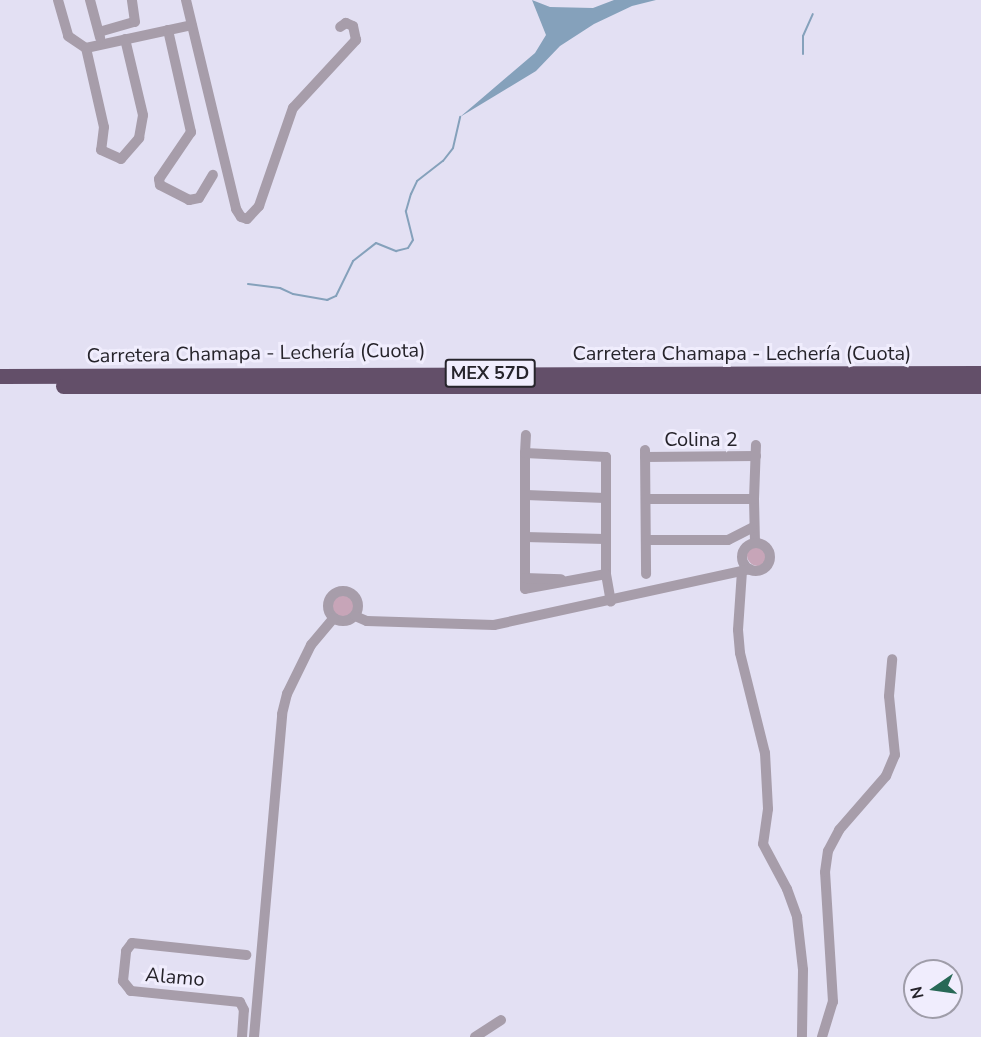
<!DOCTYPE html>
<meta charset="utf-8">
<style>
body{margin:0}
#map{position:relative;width:981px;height:1037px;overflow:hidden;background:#e3e0f3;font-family:"Nunito Sans",sans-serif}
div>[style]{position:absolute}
.green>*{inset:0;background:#c7a5b8}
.round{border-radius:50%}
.water>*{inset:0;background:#85a1bb}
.stream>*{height:2px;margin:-1px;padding:0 1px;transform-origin:1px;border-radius:1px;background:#85a1bb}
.minor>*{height:10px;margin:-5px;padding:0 5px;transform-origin:5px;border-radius:5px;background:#a79daa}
.minor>.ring{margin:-5px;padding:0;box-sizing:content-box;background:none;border:10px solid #a79daa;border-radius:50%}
.highway>*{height:15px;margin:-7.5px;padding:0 7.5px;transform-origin:7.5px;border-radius:7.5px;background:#634f69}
span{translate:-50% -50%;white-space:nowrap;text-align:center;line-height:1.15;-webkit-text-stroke:6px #f0edfd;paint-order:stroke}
.shield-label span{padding:2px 4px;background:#f0edfd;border:2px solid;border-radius:4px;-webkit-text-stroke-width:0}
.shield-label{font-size:18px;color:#26242b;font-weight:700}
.street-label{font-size:20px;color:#26242b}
.north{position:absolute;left:903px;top:959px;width:60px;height:60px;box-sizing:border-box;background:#f0edfd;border:2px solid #9f9da9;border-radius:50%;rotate:257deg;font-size:16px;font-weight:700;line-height:24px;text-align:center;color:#26242b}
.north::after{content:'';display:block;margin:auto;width:21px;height:27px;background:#276856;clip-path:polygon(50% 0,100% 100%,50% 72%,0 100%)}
</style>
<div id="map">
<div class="green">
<div class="round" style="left:747px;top:544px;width:22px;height:22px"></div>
<div class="round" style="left:332px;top:595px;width:22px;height:22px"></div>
</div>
<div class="water">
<div style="clip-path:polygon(532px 0,550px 7px,593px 8px,614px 0,656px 0,632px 6px,594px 24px,560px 46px,536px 71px,460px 117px,535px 53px,546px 35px)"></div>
</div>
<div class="stream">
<div style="left:803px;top:54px;width:18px;rotate:-90deg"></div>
<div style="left:803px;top:36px;width:24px;rotate:-66deg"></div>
<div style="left:248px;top:284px;width:32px;rotate:7deg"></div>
<div style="left:280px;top:288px;width:14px;rotate:25deg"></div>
<div style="left:293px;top:294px;width:35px;rotate:10deg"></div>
<div style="left:327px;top:300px;width:10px;rotate:-24deg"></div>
<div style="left:336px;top:296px;width:39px;rotate:-64deg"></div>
<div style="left:353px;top:261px;width:29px;rotate:-38deg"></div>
<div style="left:376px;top:243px;width:22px;rotate:22deg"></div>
<div style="left:396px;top:251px;width:12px;rotate:-14deg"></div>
<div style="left:408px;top:248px;width:9px;rotate:-58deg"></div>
<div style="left:413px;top:240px;width:30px;rotate:-104deg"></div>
<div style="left:406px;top:211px;width:18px;rotate:-74deg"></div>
<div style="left:411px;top:194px;width:14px;rotate:-65deg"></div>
<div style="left:417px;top:181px;width:33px;rotate:-38deg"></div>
<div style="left:443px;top:161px;width:16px;rotate:-52deg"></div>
<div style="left:453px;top:148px;width:32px;rotate:-77deg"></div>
</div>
<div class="minor">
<div style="left:58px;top:0;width:37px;rotate:74deg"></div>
<div style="left:68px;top:36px;width:22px;rotate:34deg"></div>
<div style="left:86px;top:48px;width:108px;rotate:-12.2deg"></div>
<div style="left:90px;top:0;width:39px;rotate:75deg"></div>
<div style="left:186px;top:0;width:215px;rotate:76.5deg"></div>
<div style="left:236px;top:209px;width:9px;rotate:58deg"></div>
<div style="left:241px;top:217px;width:6px;rotate:18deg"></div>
<div style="left:247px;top:219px;width:18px;rotate:-47deg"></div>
<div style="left:259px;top:206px;width:104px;rotate:-70.9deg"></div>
<div style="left:293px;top:108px;width:93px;rotate:-47.2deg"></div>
<div style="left:356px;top:40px;width:14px;rotate:-102deg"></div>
<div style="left:353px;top:26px;width:8px;rotate:-157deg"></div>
<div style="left:346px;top:23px;width:7px;rotate:146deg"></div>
<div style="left:168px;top:30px;width:105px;rotate:77.3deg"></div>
<div style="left:191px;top:132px;width:57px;rotate:124.2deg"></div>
<div style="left:159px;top:179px;width:6px;rotate:81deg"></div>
<div style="left:160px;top:185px;width:33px;rotate:27deg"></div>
<div style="left:189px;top:200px;width:10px;rotate:-11deg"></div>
<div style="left:199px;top:198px;width:27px;rotate:-59deg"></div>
<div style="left:99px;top:32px;width:37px;rotate:-16deg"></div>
<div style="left:135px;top:22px;width:22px;rotate:-98deg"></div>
<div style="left:86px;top:48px;width:81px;rotate:77.2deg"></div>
<div style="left:104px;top:127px;width:23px;rotate:97deg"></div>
<div style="left:101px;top:150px;width:22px;rotate:24deg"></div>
<div style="left:121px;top:159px;width:28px;rotate:-49deg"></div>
<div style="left:139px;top:138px;width:23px;rotate:-80deg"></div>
<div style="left:143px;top:115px;width:78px;rotate:-103.3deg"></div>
<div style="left:645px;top:450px;width:124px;rotate:89.5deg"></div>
<div style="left:525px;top:453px;width:18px;rotate:-87deg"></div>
<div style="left:645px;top:457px;width:111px;rotate:-0.5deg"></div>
<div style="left:526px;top:495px;width:79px;rotate:2.2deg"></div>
<div style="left:646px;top:499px;width:108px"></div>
<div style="left:754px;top:499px;width:44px;rotate:88.7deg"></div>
<div style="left:754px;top:499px;width:54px;rotate:-87.9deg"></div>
<div style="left:525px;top:537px;width:80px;rotate:1.4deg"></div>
<div style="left:646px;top:540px;width:82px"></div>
<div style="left:728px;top:540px;width:27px;rotate:-27deg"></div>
<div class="ring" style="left:742px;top:543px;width:18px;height:18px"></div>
<div style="left:742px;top:571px;width:59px;rotate:93.9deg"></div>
<div style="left:738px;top:630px;width:23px;rotate:85deg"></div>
<div style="left:740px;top:653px;width:103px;rotate:76deg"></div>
<div style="left:765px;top:753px;width:56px;rotate:86.9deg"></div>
<div style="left:768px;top:809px;width:35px;rotate:98deg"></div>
<div style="left:763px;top:844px;width:51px;rotate:61.9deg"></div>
<div style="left:787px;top:889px;width:30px;rotate:70deg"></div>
<div style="left:797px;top:917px;width:53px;rotate:83.5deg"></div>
<div style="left:803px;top:970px;width:67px;rotate:90.9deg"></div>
<div style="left:606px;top:574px;width:82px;rotate:169.5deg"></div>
<div style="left:525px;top:589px;width:136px;rotate:-90deg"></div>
<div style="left:525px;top:453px;width:81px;rotate:2.8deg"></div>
<div style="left:606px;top:457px;width:117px;rotate:90deg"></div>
<div style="left:606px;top:574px;width:28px;rotate:80deg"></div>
<div style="left:525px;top:578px;width:36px;rotate:2deg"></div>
<div class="ring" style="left:328px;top:591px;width:20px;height:20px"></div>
<div style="left:355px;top:616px;width:13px;rotate:23deg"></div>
<div style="left:367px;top:621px;width:127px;rotate:1.8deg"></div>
<div style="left:494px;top:625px;width:262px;rotate:-12.3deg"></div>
<div style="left:242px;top:1037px;width:27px;rotate:-86deg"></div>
<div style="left:244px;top:1010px;width:9px;rotate:-117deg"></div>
<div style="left:240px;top:1002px;width:110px;rotate:-174.2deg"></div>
<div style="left:131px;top:991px;width:13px;rotate:-129deg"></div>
<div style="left:123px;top:981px;width:30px;rotate:-84deg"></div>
<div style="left:126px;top:951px;width:10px;rotate:-53deg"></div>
<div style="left:132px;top:943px;width:115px;rotate:6deg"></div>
<div style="left:254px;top:1037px;width:324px;rotate:-85deg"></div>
<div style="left:282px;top:714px;width:21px;rotate:-76deg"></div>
<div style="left:287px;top:694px;width:55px;rotate:-63.9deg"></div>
<div style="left:311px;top:645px;width:35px;rotate:-50deg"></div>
<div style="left:475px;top:1037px;width:31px;rotate:-33deg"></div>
<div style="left:822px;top:1037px;width:37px;rotate:-73deg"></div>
<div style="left:833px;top:1002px;width:130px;rotate:-93.5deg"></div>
<div style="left:825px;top:872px;width:21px;rotate:-82deg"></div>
<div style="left:828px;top:851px;width:24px;rotate:-62deg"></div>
<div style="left:839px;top:830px;width:72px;rotate:-49deg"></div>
<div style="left:886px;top:776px;width:23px;rotate:-67deg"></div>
<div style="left:895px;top:755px;width:59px;rotate:-95.8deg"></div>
<div style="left:889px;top:696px;width:37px;rotate:-85deg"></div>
</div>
<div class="highway">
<div style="left:0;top:376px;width:981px;rotate:-0.18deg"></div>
<div style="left:63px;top:386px;width:918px"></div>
</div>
<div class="shield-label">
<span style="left:490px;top:373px">MEX 57D</span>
</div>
<div class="street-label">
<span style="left:256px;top:353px;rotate:-1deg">Carretera Chamapa - Lechería (Cuota)</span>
<span style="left:742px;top:353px">Carretera Chamapa - Lechería (Cuota)</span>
<span style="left:701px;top:439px">Colina 2</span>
<span style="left:175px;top:977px;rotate:5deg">Alamo</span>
</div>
<div class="north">N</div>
</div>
